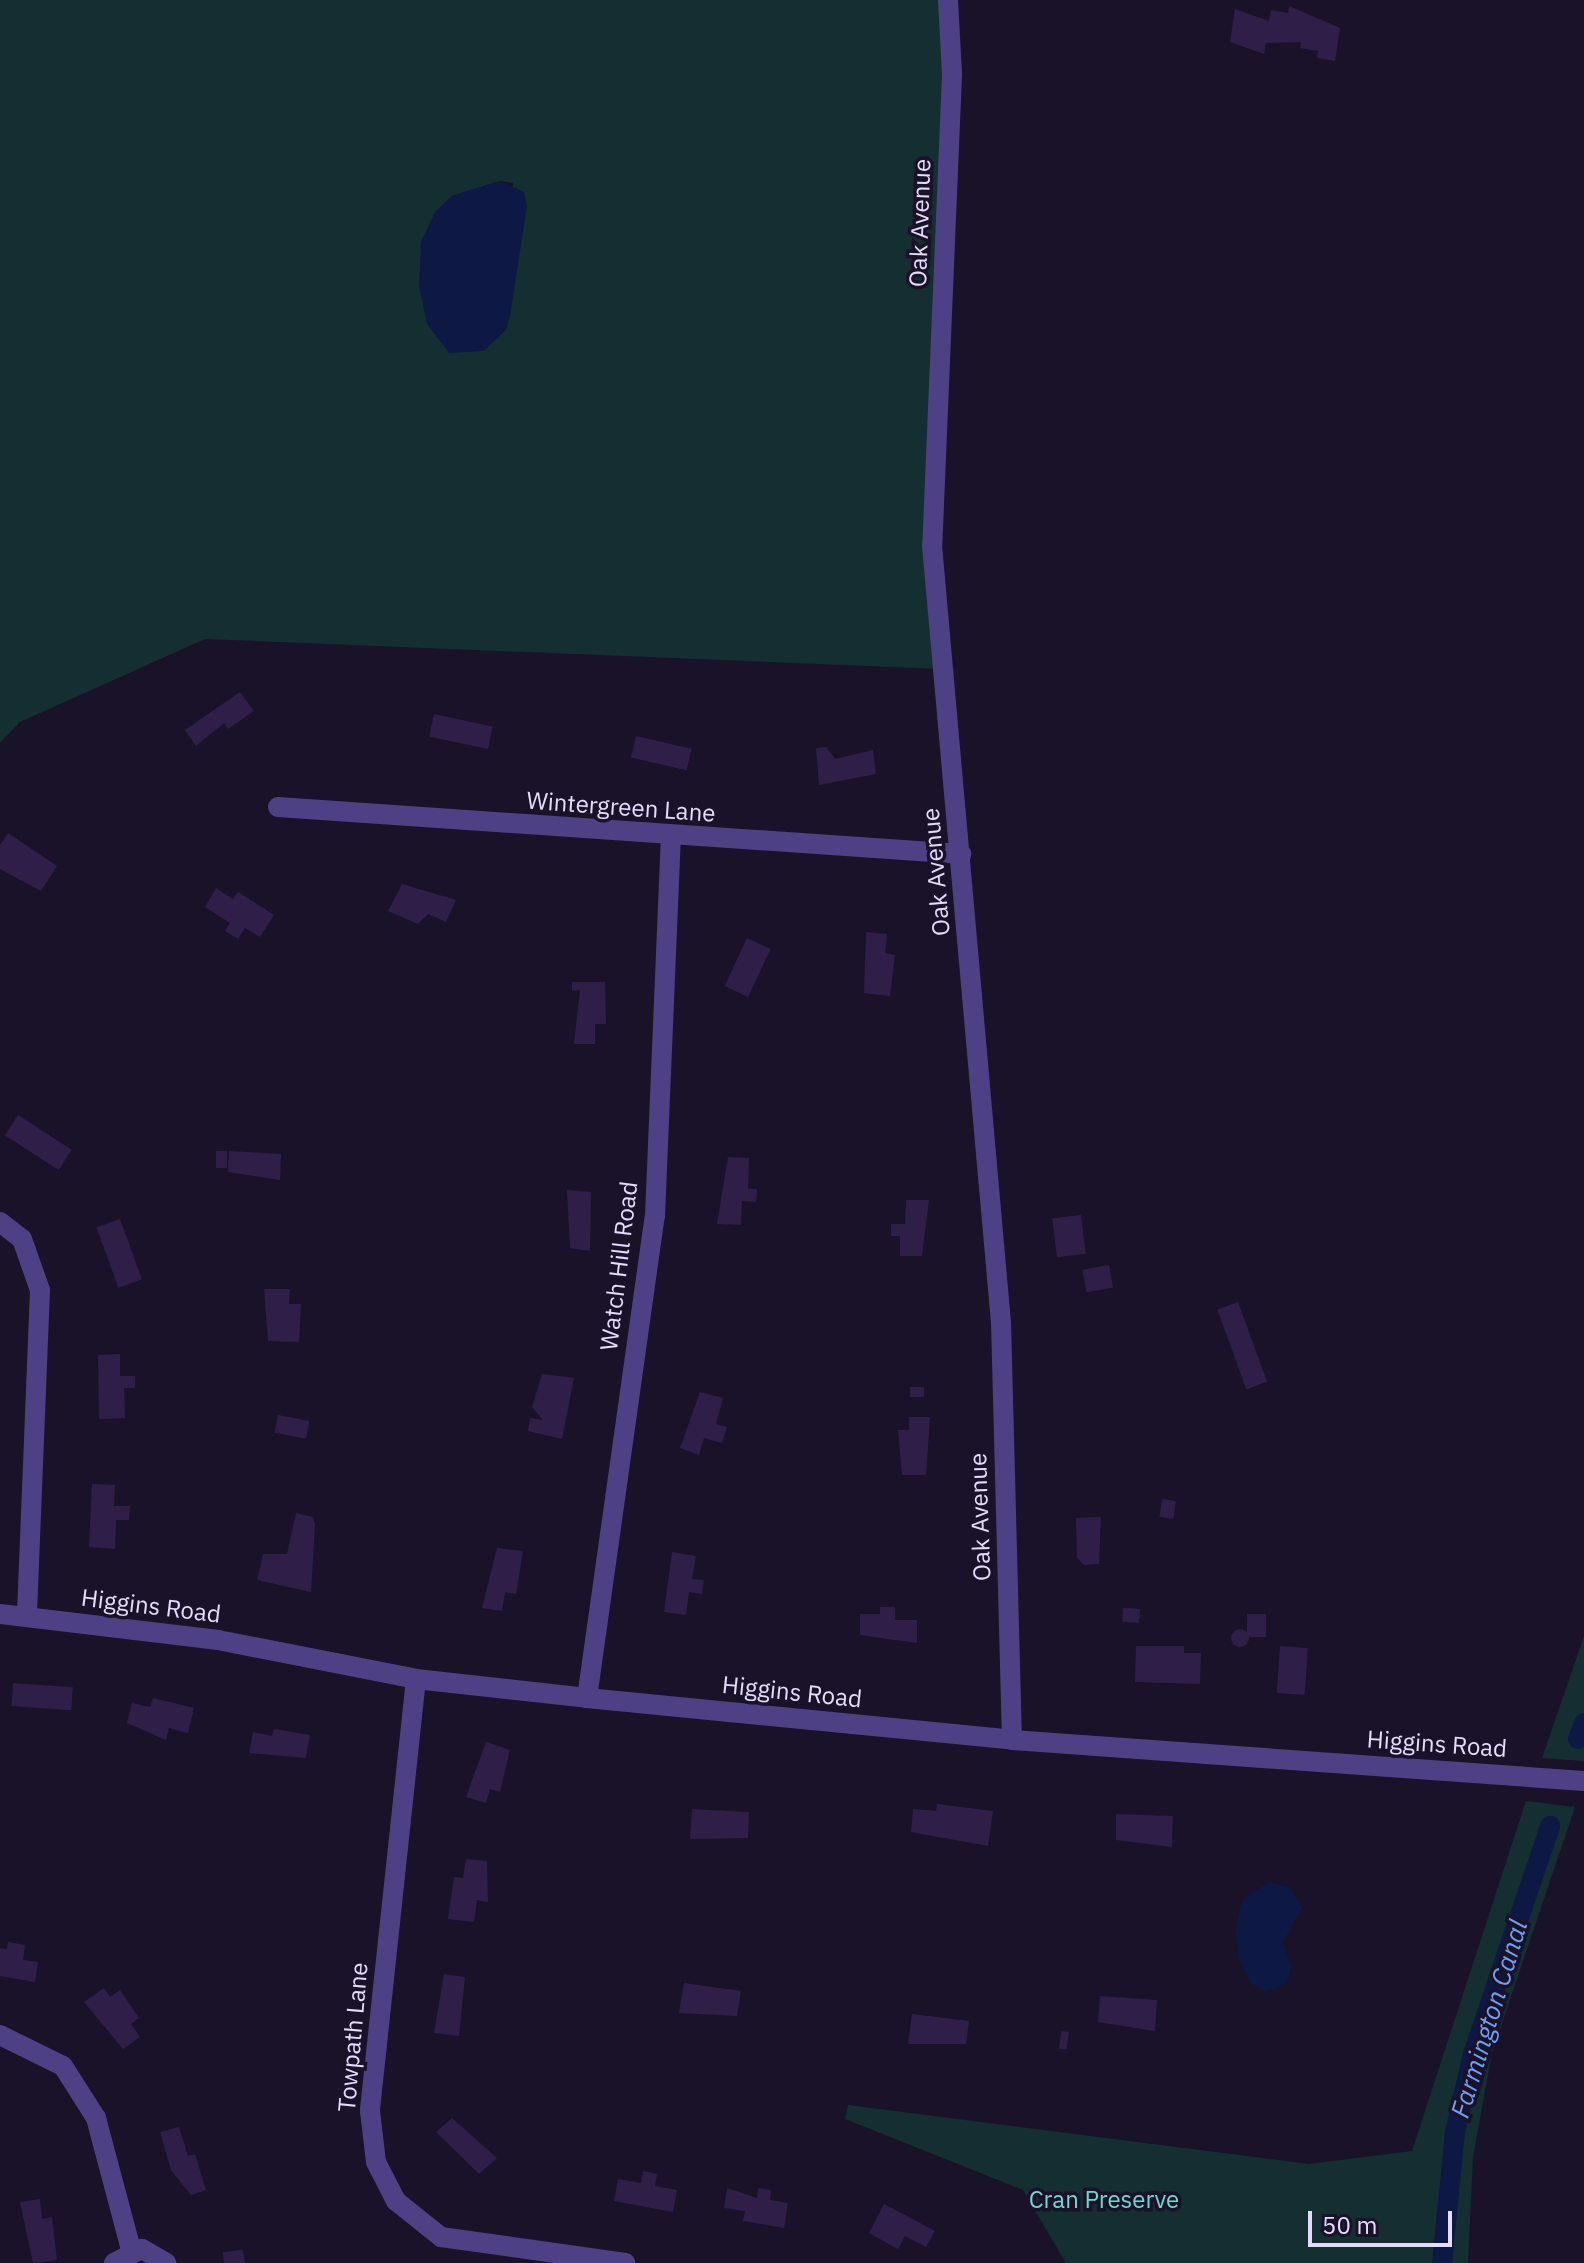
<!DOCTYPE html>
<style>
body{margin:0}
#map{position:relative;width:1584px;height:2263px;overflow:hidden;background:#1a1228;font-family:"IBM Plex Sans",sans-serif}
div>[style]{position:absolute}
.green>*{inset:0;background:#152e32}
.water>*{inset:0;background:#0e1845}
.canal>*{height:20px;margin:-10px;padding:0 10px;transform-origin:10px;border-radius:10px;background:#0e1845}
.building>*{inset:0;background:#2f1f48;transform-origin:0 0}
.round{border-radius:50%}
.street>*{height:20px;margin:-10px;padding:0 10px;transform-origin:10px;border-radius:10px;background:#4e4085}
span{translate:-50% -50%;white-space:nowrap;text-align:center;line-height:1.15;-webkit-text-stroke:7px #1a1228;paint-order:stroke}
.street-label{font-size:24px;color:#e5dbfd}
.park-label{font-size:24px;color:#6adad2}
.water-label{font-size:26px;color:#6fa0f7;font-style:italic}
.scale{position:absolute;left:1308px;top:2211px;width:144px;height:36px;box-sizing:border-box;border:4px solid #e5dbfd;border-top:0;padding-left:10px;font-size:24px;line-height:28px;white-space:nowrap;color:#e5dbfd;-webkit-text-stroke:6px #1a1228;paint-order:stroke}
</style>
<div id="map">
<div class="green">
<div style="clip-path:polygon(evenodd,0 0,948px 0,932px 545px,943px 669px,205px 639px,20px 722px,0 743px,0 0,500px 181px,513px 183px,510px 316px,452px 196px,500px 181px)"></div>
<div style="clip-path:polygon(1584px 1636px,1584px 1761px,1542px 1758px)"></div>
<div style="clip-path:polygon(1526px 1801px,1575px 1807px,1492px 2053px,1473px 2157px,1468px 2263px,1066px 2263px,1023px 2190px,845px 2119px,848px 2105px,1309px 2164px,1412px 2151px)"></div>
</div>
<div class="water">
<div style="clip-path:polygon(500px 181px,524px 192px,527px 206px,510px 316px,506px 330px,484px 351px,449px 353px,427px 324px,419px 286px,421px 242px,435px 212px,452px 196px)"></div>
<div style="clip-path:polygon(1269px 1882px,1291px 1888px,1302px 1908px,1283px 1942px,1291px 1967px,1287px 1983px,1266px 1992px,1252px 1984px,1239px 1960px,1235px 1929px,1243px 1899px)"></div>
</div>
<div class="canal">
<div style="left:1578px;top:1739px;width:17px;rotate:-69deg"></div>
<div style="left:1442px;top:2263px;width:132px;rotate:-84.3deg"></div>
<div style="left:1455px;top:2132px;width:80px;rotate:-77deg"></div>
<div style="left:1473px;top:2054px;width:241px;rotate:-71.3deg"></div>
</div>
<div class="building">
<div style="clip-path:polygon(1289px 6px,1340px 28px,1335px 61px,1317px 58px,1318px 51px,1300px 48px,1301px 42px,1266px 43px,1264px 54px,1230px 42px,1235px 9px,1269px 21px,1271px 10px,1288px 13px)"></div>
<div style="clip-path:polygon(240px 692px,254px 711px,228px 729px,224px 723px,196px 746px,185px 730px)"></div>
<div style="left:434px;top:714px;width:60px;height:23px;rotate:12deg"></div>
<div style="left:636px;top:736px;width:57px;height:22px;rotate:13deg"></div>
<div style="clip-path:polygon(826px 747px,835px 759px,873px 750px,876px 774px,819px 785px,816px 748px)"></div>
<div style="clip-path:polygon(8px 833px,57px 866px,41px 891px,0 869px,0 845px)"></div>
<div style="clip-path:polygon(402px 884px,456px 900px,446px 922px,428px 914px,418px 924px,388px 911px)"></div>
<div style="clip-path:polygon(216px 888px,233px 899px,238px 892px,274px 915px,260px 937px,245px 928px,238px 939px,225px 931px,230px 923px,205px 907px)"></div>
<div style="clip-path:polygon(866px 932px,887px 934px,885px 953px,895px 955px,890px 996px,864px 993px)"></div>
<div style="left:747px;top:938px;width:26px;height:53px;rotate:25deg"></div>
<div style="clip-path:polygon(572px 982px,605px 982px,606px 1024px,595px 1024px,595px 1044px,574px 1044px,580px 990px,572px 991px)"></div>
<div style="left:18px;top:1115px;width:64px;height:24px;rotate:33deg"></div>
<div style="left:216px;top:1151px;width:11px;height:17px"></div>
<div style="clip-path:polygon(229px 1151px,281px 1154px,280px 1180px,228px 1172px)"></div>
<div style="clip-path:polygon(728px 1157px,749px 1158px,748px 1189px,757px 1189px,756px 1202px,742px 1201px,741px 1225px,717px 1224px)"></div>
<div style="clip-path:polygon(567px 1190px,591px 1192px,590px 1251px,570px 1248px)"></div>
<div style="clip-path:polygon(906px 1200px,929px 1200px,922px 1256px,900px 1256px,900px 1236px,891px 1236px,891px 1224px,905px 1224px)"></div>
<div style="left:1081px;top:1215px;width:39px;height:29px;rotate:83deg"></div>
<div style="left:120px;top:1219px;width:64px;height:25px;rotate:70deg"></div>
<div style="left:1109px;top:1265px;width:23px;height:27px;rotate:80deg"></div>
<div style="clip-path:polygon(264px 1289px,290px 1289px,289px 1304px,301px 1304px,299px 1342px,268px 1341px)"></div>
<div style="left:1238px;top:1302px;width:85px;height:22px;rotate:70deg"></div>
<div style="clip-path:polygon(120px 1354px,120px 1376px,135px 1376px,135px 1388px,124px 1388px,125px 1418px,99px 1419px,98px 1355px)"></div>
<div style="clip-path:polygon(542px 1374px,574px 1378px,562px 1439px,528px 1431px,530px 1418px,543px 1420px,532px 1407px)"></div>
<div style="left:910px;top:1387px;width:14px;height:10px"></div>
<div style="clip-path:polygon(700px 1392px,723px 1398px,716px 1424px,727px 1427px,722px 1443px,704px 1438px,699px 1455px,680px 1448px)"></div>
<div style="left:278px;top:1415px;width:32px;height:18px;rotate:11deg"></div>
<div style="clip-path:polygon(909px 1417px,930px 1417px,926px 1475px,902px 1475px,898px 1430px,909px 1430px)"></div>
<div style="clip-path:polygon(92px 1484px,115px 1485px,114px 1506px,130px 1506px,129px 1520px,116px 1520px,115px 1549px,89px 1547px)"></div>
<div style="left:1162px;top:1499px;width:14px;height:18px;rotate:8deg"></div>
<div style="clip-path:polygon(296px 1513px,313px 1517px,315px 1524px,311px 1592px,257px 1580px,263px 1554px,287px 1554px)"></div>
<div style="clip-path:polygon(1101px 1517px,1099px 1564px,1084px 1565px,1077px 1558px,1076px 1518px)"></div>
<div style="clip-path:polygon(497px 1548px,523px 1551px,516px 1594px,505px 1592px,502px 1611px,482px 1608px)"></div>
<div style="clip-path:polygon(672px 1552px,696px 1556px,692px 1579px,704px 1580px,702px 1594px,689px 1592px,686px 1615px,664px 1612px)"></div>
<div style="clip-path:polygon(880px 1607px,895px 1607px,895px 1620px,917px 1620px,917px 1643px,860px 1635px,860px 1614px,880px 1614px)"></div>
<div style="left:1123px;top:1608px;width:17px;height:14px;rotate:3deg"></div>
<div style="left:1247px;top:1614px;width:19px;height:23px"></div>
<div class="round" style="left:1231px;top:1629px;width:18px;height:18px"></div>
<div style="clip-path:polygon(1136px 1646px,1184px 1646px,1184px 1653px,1201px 1653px,1200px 1684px,1135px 1682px)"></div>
<div style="left:1280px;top:1646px;width:28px;height:47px;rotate:4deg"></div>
<div style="left:13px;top:1683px;width:60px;height:23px;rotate:4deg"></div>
<div style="clip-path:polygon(153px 1698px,194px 1708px,188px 1733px,169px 1728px,166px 1740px,127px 1723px,132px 1703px,150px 1707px)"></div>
<div style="clip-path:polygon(274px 1729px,310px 1735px,306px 1758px,249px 1753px,253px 1732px,272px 1736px)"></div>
<div style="clip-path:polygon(486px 1742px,510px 1750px,500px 1792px,490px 1789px,486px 1803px,466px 1797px)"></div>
<div style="clip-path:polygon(937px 1804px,993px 1811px,988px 1846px,911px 1832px,913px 1809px,936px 1811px)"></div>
<div style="clip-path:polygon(692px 1809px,749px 1812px,748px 1838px,690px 1839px)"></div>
<div style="clip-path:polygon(1116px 1814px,1173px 1816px,1172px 1847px,1116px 1840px)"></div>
<div style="clip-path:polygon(466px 1859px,487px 1861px,488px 1902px,477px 1900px,474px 1922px,448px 1919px,454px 1877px,463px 1878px)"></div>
<div style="clip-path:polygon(8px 1942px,25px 1945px,23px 1960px,38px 1962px,35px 1982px,0 1976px,0 1948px,7px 1949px)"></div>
<div style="clip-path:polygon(444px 1974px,465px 1977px,459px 2036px,434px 2033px)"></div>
<div style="clip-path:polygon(684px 1983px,741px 1991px,737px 2016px,679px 2013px)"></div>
<div style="clip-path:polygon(104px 1988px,110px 1997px,120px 1990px,139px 2018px,131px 2024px,140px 2037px,123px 2049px,84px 2002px)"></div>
<div style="clip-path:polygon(1100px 1996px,1157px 2000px,1155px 2031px,1098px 2022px)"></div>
<div style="clip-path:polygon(912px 2014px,969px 2021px,966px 2044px,908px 2044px)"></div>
<div style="left:1061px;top:2031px;width:8px;height:18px;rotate:7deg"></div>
<div style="clip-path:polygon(452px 2118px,497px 2158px,479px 2174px,436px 2132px)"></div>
<div style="clip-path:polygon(179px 2127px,188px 2156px,195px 2154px,206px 2190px,191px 2195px,171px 2170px,160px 2132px)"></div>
<div style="clip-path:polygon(643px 2171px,657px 2174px,655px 2186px,677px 2190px,673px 2212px,614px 2201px,618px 2179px,641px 2183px)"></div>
<div style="clip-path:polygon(727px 2188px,757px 2198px,758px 2188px,771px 2190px,770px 2200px,788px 2203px,784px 2228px,743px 2221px,745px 2211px,724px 2208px)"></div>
<div style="clip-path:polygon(40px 2199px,42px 2219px,52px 2217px,57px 2260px,33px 2263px,20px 2202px)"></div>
<div style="clip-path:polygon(884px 2204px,935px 2231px,926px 2247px,905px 2236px,898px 2249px,869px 2233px)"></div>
<div style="clip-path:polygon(243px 2250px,245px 2263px,224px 2263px,223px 2252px)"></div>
</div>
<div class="street">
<div style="left:948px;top:0;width:75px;rotate:86.9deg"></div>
<div style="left:952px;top:75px;width:470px;rotate:92.4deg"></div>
<div style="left:932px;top:545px;width:780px;rotate:84.93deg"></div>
<div style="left:1001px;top:1322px;width:418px;rotate:88.5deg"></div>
<div style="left:278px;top:807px;width:685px;rotate:3.94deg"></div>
<div style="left:0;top:1222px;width:28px;rotate:38deg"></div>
<div style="left:22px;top:1239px;width:54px;rotate:70.6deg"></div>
<div style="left:40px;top:1290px;width:327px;rotate:92.3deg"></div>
<div style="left:0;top:1614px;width:220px;rotate:6.8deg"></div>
<div style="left:218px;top:1640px;width:202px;rotate:11.1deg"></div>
<div style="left:416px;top:1679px;width:172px;rotate:6.3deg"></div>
<div style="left:587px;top:1698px;width:427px;rotate:5.6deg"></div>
<div style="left:1012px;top:1740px;width:573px;rotate:4.1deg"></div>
<div style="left:416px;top:1679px;width:434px;rotate:96.1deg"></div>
<div style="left:370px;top:2111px;width:51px;rotate:83.3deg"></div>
<div style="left:376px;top:2162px;width:44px;rotate:62.9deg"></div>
<div style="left:396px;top:2201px;width:58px;rotate:38.7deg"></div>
<div style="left:441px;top:2237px;width:186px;rotate:8deg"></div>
<div style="left:587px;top:1698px;width:487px;rotate:-82deg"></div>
<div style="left:655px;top:1216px;width:379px;rotate:-87.6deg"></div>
<div style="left:0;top:2035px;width:70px;rotate:26.2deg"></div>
<div style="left:63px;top:2066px;width:62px;rotate:57.6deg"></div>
<div style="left:96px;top:2118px;width:137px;rotate:75.1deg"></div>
<div style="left:114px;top:2263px;width:31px;rotate:-27deg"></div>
<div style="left:142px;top:2249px;width:28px;rotate:30deg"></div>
</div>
<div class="street-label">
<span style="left:920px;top:223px;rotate:-88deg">Oak Avenue</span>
<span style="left:621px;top:807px;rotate:4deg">Wintergreen Lane</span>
<span style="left:936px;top:872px;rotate:-95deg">Oak Avenue</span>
<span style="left:619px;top:1266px;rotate:-83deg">Watch Hill Road</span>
<span style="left:980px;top:1517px;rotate:-92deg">Oak Avenue</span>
<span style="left:151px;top:1606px;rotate:7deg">Higgins Road</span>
<span style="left:792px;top:1692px;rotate:6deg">Higgins Road</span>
<span style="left:1437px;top:1744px;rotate:4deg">Higgins Road</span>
<span style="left:353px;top:2037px;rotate:-85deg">Towpath Lane</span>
</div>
<div class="park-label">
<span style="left:1104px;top:2200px">Cran Preserve</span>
</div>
<div class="water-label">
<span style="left:1489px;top:2019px;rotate:-73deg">Farmington Canal</span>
</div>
<div class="scale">50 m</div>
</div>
